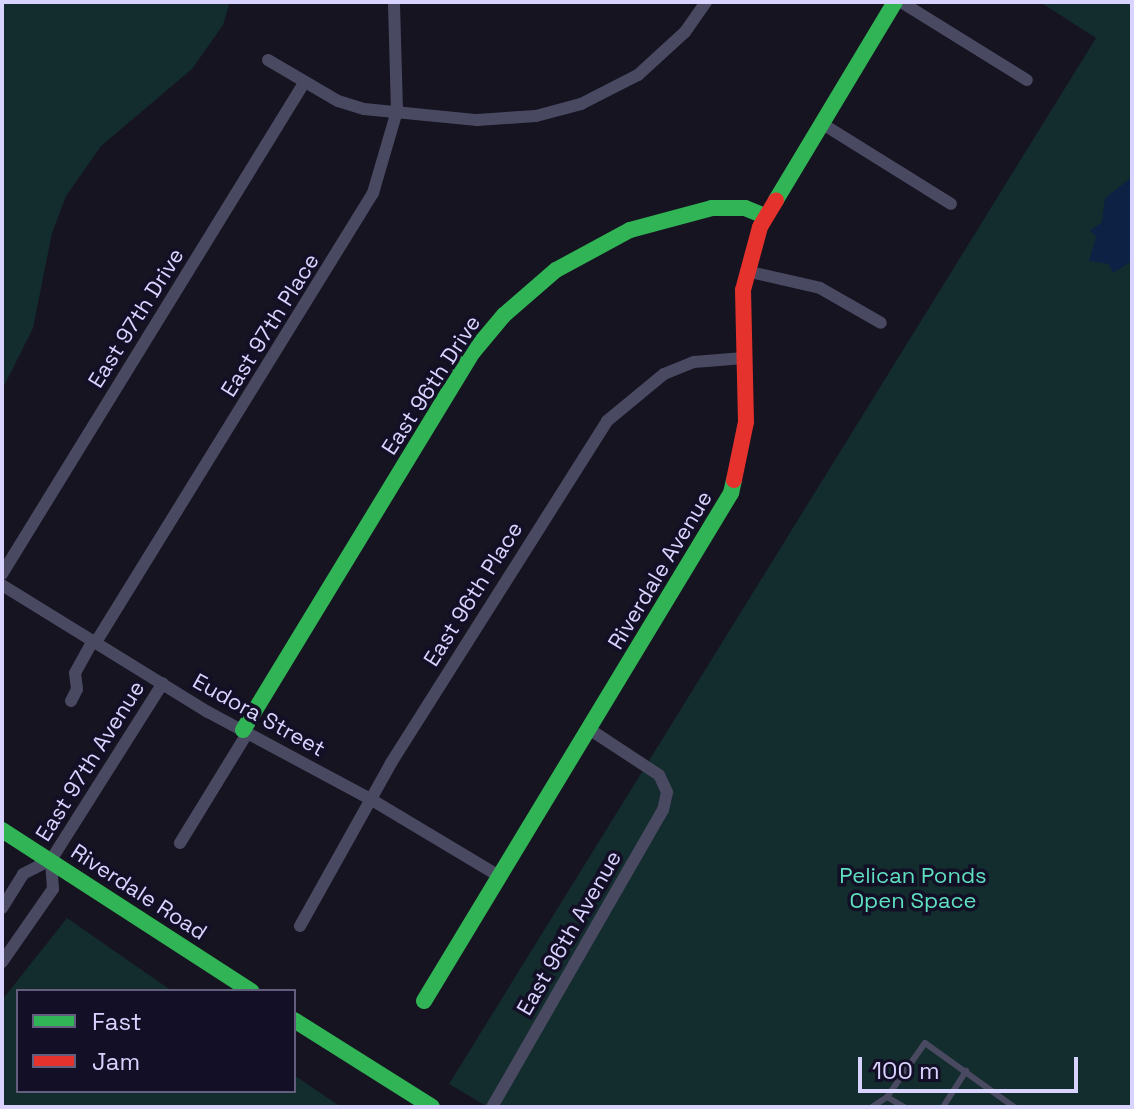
<!DOCTYPE html>
<style>
body{margin:0}
#map{position:relative;width:1134px;height:1109px;overflow:hidden;background:#161421;font-family:"Space Grotesk",sans-serif}
div>[style]{position:absolute}
.green>*{inset:0;background:#132c2d}
.water>*{inset:0;background:#0d2144}
.lane>*{height:6px;margin:-3px;padding:0 3px;transform-origin:3px;border-radius:3px;background:#4a4962}
.street>*{height:12px;margin:-6px;padding:0 6px;transform-origin:6px;border-radius:6px;background:#4a4962}
.fast>*{height:16px;margin:-8px;padding:0 8px;transform-origin:8px;border-radius:8px;background:#30b455}
.jam>*{height:16px;margin:-8px;padding:0 8px;transform-origin:8px;border-radius:8px;background:#e5322d}
span{translate:-50% -50%;white-space:nowrap;text-align:center;line-height:1.15;-webkit-text-stroke:7px #130f26;paint-order:stroke}
.street-label{font-size:22px;color:#d9d4ff}
.park-label{font-size:22px;color:#5fe0c0}
.frame{position:absolute;inset:0;border:4px solid #d9d4ff;pointer-events:none}
.legend{position:absolute;left:16px;top:989px;width:280px;height:104px;box-sizing:border-box;background:#130f26;border:2px solid #625e7d;margin:0;padding:10px 14px;list-style:none;font-size:24px;color:#d9d4ff}
.legend li{display:flex;align-items:center;gap:16px;height:40px}
.legend b{width:40px;border:2px solid #625e7d}
.scale{position:absolute;left:858px;top:1057px;width:220px;height:36px;box-sizing:border-box;border:4px solid #d9d4ff;border-top:0;padding-left:10px;font-size:24px;line-height:28px;white-space:nowrap;color:#d9d4ff;-webkit-text-stroke:6px #130f26;paint-order:stroke}
</style>
<div id="map">
<div class="green">
<div style="clip-path:polygon(2px 2px,230px 2px,223px 25px,192px 69px,101px 146px,66px 196px,52px 233px,33px 328px,2px 390px)"></div>
<div style="clip-path:polygon(1040px 2px,1132px 2px,1132px 1107px,488px 1107px,449px 1084px,1096px 38px)"></div>
<div style="clip-path:polygon(67px 918px,172px 991px,18px 991px,18px 1091px,294px 1091px,294px 1075px,341px 1107px,2px 1107px,2px 1000px)"></div>
</div>
<div class="water">
<div style="clip-path:polygon(1132px 177px,1132px 261px,1113px 273px,1109px 264px,1089px 261px,1096px 237px,1090px 231px,1102px 222px,1105px 198px)"></div>
</div>
<div class="lane">
<div style="left:887px;top:1097px;width:20px;rotate:30deg"></div>
<div style="left:872px;top:1107px;width:18px;rotate:-34deg"></div>
<div style="left:887px;top:1097px;width:66px;rotate:-54.9deg"></div>
<div style="left:925px;top:1043px;width:110px;rotate:35.7deg"></div>
<div style="left:943px;top:1107px;width:43px;rotate:-57.4deg"></div>
</div>
<div class="street">
<div style="left:901px;top:2px;width:148px;rotate:31.8deg"></div>
<div style="left:268px;top:60px;width:81px;rotate:30.4deg"></div>
<div style="left:338px;top:101px;width:27px;rotate:17deg"></div>
<div style="left:364px;top:109px;width:114px;rotate:5.6deg"></div>
<div style="left:477px;top:120px;width:59px;rotate:-3.9deg"></div>
<div style="left:536px;top:116px;width:47px;rotate:-14.9deg"></div>
<div style="left:581px;top:104px;width:64px;rotate:-27deg"></div>
<div style="left:638px;top:75px;width:64px;rotate:-42.5deg"></div>
<div style="left:685px;top:32px;width:37px;rotate:-55deg"></div>
<div style="left:821px;top:123px;width:153px;rotate:31.9deg"></div>
<div style="left:746px;top:271px;width:76px;rotate:12.9deg"></div>
<div style="left:820px;top:288px;width:70px;rotate:29.8deg"></div>
<div style="left:2px;top:574px;width:576px;rotate:-58.41deg"></div>
<div style="left:2px;top:585px;width:242px;rotate:31.7deg"></div>
<div style="left:208px;top:712px;width:186px;rotate:28.2deg"></div>
<div style="left:372px;top:800px;width:148px;rotate:30.9deg"></div>
<div style="left:96px;top:642px;width:528px;rotate:-58.33deg"></div>
<div style="left:373px;top:193px;width:85px;rotate:-73.7deg"></div>
<div style="left:397px;top:111px;width:109px;rotate:-91.6deg"></div>
<div style="left:71px;top:701px;width:13px;rotate:-63deg"></div>
<div style="left:77px;top:689px;width:16px;rotate:-97deg"></div>
<div style="left:75px;top:673px;width:37px;rotate:-61deg"></div>
<div style="left:180px;top:843px;width:130px;rotate:-58.5deg"></div>
<div style="left:2px;top:908px;width:40px;rotate:-58deg"></div>
<div style="left:23px;top:874px;width:31px;rotate:-27deg"></div>
<div style="left:51px;top:860px;width:209px;rotate:-57.7deg"></div>
<div style="left:300px;top:926px;width:187px;rotate:-60.8deg"></div>
<div style="left:391px;top:763px;width:404px;rotate:-57.7deg"></div>
<div style="left:607px;top:421px;width:74px;rotate:-39.5deg"></div>
<div style="left:664px;top:374px;width:32px;rotate:-22deg"></div>
<div style="left:694px;top:362px;width:50px;rotate:-4.6deg"></div>
<div style="left:2px;top:962px;width:89px;rotate:-55.1deg"></div>
<div style="left:53px;top:889px;width:29px;rotate:-94deg"></div>
<div style="left:492px;top:1107px;width:343px;rotate:-60.1deg"></div>
<div style="left:663px;top:810px;width:18px;rotate:-77deg"></div>
<div style="left:667px;top:792px;width:19px;rotate:-115deg"></div>
<div style="left:659px;top:775px;width:84px;rotate:-146.7deg"></div>
</div>
<div class="fast">
<div style="left:776px;top:200px;width:231px;rotate:-59deg"></div>
<div style="left:243px;top:730px;width:442px;rotate:-58.7deg"></div>
<div style="left:473px;top:352px;width:48px;rotate:-50deg"></div>
<div style="left:504px;top:315px;width:69px;rotate:-40.9deg"></div>
<div style="left:556px;top:270px;width:84px;rotate:-28.4deg"></div>
<div style="left:630px;top:230px;width:85px;rotate:-15deg"></div>
<div style="left:712px;top:208px;width:33px"></div>
<div style="left:745px;top:208px;width:22px;rotate:22deg"></div>
<div style="left:2px;top:830px;width:297px;rotate:32.9deg"></div>
<div style="left:424px;top:1001px;width:594px;rotate:-58.85deg"></div>
<div style="left:731px;top:493px;width:13px;rotate:-77deg"></div>
<div style="left:294px;top:1020px;width:163px;rotate:32.2deg"></div>
</div>
<div class="jam">
<div style="left:734px;top:480px;width:59px;rotate:-78.3deg"></div>
<div style="left:746px;top:422px;width:132px;rotate:-91.3deg"></div>
<div style="left:743px;top:290px;width:65px;rotate:-74.9deg"></div>
<div style="left:760px;top:227px;width:31px;rotate:-59deg"></div>
</div>
<div class="street-label">
<span style="left:136px;top:318px;rotate:-58deg">East 97th Drive</span>
<span style="left:270px;top:325px;rotate:-58deg">East 97th Place</span>
<span style="left:431px;top:385px;rotate:-57deg">East 96th Drive</span>
<span style="left:660px;top:570px;rotate:-59deg">Riverdale Avenue</span>
<span style="left:473px;top:594px;rotate:-58deg">East 96th Place</span>
<span style="left:259px;top:715px;rotate:29deg">Eudora Street</span>
<span style="left:90px;top:761px;rotate:-58deg">East 97th Avenue</span>
<span style="left:139px;top:892px;rotate:33deg">Riverdale Road</span>
<span style="left:569px;top:933px;rotate:-60deg">East 96th Avenue</span>
</div>
<div class="park-label">
<span style="left:913px;top:888px">Pelican Ponds<br>Open Space</span>
</div>
<div class="frame"></div>
<ul class="legend">
<li><b style="height:10px;background:#30b455"></b>Fast</li>
<li><b style="height:10px;background:#e5322d"></b>Jam</li>
</ul>
<div class="scale">100 m</div>
</div>
